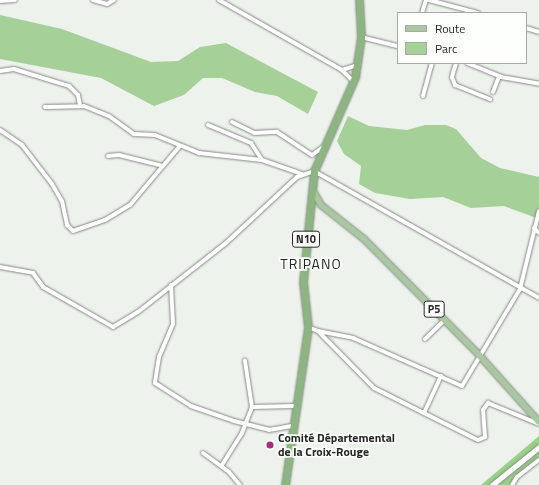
<!DOCTYPE html>
<meta charset="utf-8">
<style>
body{margin:0}
#map{position:relative;width:539px;height:485px;overflow:hidden;background:#edf2ec;font-family:"Titillium Web",sans-serif}
div>[style]{position:absolute}
.green>*{inset:0;background:#a5d098}
.forest>*{inset:0;background:#99d188}
.roads{filter:drop-shadow(0 0 1px #848983) drop-shadow(0 0 1px #848983)}
.minor>*{height:4px;margin:-2px;padding:0 2px;transform-origin:2px;border-radius:2px;background:#fff}
.tertiary>*{height:5px;margin:-2.5px;padding:0 2.5px;transform-origin:2.5px;border-radius:2.5px;background:#fff}
.primary>*{height:6px;margin:-3px;padding:0 3px;transform-origin:3px;border-radius:3px;background:#a9c8a0}
.trunk>*{height:7px;margin:-3.5px;padding:0 3.5px;transform-origin:3.5px;border-radius:3.5px;background:#8cb680}
.dots>*{width:11px;height:11px;translate:-50% -50%;box-sizing:border-box;border:2px solid #fcfffb;border-radius:50%}
span{translate:-50% -50%;white-space:nowrap;text-align:center;line-height:1.15;-webkit-text-stroke:3.5px #fcfffb;paint-order:stroke}
.shield-label span{padding:1px 3px;background:#fcfffb;border:1px solid;border-radius:3px;-webkit-text-stroke-width:0}
.shield-label{font-size:11px;color:#262826;font-weight:700}
.poi-label{font-size:12px;color:#262826;font-weight:700}
.left{translate:0 -50%;text-align:left}
.quarter-label{font-size:14px;color:#262826;letter-spacing:1px}
.legend{position:absolute;left:397px;top:12px;width:130px;height:52px;box-sizing:border-box;background:#fcfffb;border:1px solid #a6a9a6;margin:0;padding:5px 7px;list-style:none;font-size:12px;color:#262826}
.legend li{display:flex;align-items:center;gap:8px;height:20px}
.legend b{width:20px;border:1px solid #a6a9a6}
</style>
<div id="map">
<div class="green">
<div style="clip-path:polygon(0 15px,62px 29px,151px 62px,178px 61px,200px 47px,226px 43px,318px 92px,308px 114px,277px 96px,255px 92px,222px 78px,203px 78px,184px 95px,154px 106px,101px 78px,0 59px)"></div>
<div style="clip-path:polygon(348px 116px,369px 126px,407px 130px,425px 125px,446px 125px,456px 129px,481px 158px,500px 168px,539px 177px,539px 219px,504px 206px,471px 208px,443px 197px,410px 199px,375px 193px,359px 184px,361px 166px,344px 154px,337px 141px)"></div>
</div>
<div class="forest">
<div style="clip-path:polygon(539px 436px,539px 459px,510px 485px,481px 485px)"></div>
</div>
<div class="roads">
<div class="minor">
<div style="left:93px;top:0;width:15px;rotate:16deg"></div>
<div style="left:107px;top:4px;width:8px;rotate:-30deg"></div>
<div style="left:219px;top:0;width:142px;rotate:29.6deg"></div>
<div style="left:342px;top:70px;width:16px;rotate:45deg"></div>
<div style="left:429px;top:0;width:51px;rotate:14.9deg"></div>
<div style="left:0;top:1px;width:15px;rotate:-4deg"></div>
<div style="left:422px;top:13px;width:14px;rotate:-73deg"></div>
<div style="left:526px;top:28px;width:14px;rotate:17deg"></div>
<div style="left:361px;top:37px;width:38px;rotate:14deg"></div>
<div style="left:456px;top:63px;width:15px;rotate:106deg"></div>
<div style="left:452px;top:77px;width:9px;rotate:69deg"></div>
<div style="left:455px;top:85px;width:38px;rotate:22deg"></div>
<div style="left:467px;top:63px;width:37px;rotate:22deg"></div>
<div style="left:501px;top:77px;width:39px;rotate:10deg"></div>
<div style="left:342px;top:70px;width:16px;rotate:-18deg"></div>
<div style="left:0;top:71px;width:14px;rotate:-8deg"></div>
<div style="left:14px;top:69px;width:58px;rotate:17.2deg"></div>
<div style="left:69px;top:86px;width:13px;rotate:45deg"></div>
<div style="left:78px;top:95px;width:10px;rotate:79deg"></div>
<div style="left:493px;top:92px;width:17px;rotate:-69deg"></div>
<div style="left:423px;top:96px;width:34px;rotate:-75deg"></div>
<div style="left:45px;top:107px;width:39px;rotate:-1deg"></div>
<div style="left:84px;top:106px;width:27px;rotate:22deg"></div>
<div style="left:109px;top:116px;width:31px;rotate:36deg"></div>
<div style="left:134px;top:134px;width:21px;rotate:3deg"></div>
<div style="left:155px;top:135px;width:48px;rotate:22.2deg"></div>
<div style="left:199px;top:153px;width:63px;rotate:6.3deg"></div>
<div style="left:232px;top:122px;width:25px;rotate:26deg"></div>
<div style="left:255px;top:133px;width:22px;rotate:-3deg"></div>
<div style="left:277px;top:132px;width:42px;rotate:33.3deg"></div>
<div style="left:312px;top:155px;width:17px;rotate:-36deg"></div>
<div style="left:208px;top:125px;width:47px;rotate:22.7deg"></div>
<div style="left:251px;top:143px;width:20px;rotate:57deg"></div>
<div style="left:262px;top:160px;width:42px;rotate:19.3deg"></div>
<div style="left:0;top:130px;width:27px;rotate:34deg"></div>
<div style="left:22px;top:145px;width:49px;rotate:52.4deg"></div>
<div style="left:52px;top:184px;width:20px;rotate:60deg"></div>
<div style="left:62px;top:201px;width:25px;rotate:78deg"></div>
<div style="left:67px;top:225px;width:8px;rotate:45deg"></div>
<div style="left:73px;top:231px;width:34px;rotate:-19deg"></div>
<div style="left:105px;top:220px;width:29px;rotate:-31deg"></div>
<div style="left:130px;top:205px;width:51px;rotate:-49.8deg"></div>
<div style="left:108px;top:156px;width:11px;rotate:-5deg"></div>
<div style="left:119px;top:155px;width:45px;rotate:14deg"></div>
<div style="left:163px;top:166px;width:25px;rotate:-50deg"></div>
<div style="left:534px;top:228px;width:7px;rotate:45deg"></div>
<div style="left:0;top:267px;width:34px;rotate:10deg"></div>
<div style="left:33px;top:273px;width:17px;rotate:54deg"></div>
<div style="left:43px;top:287px;width:81px;rotate:29.7deg"></div>
<div style="left:113px;top:327px;width:29px;rotate:-31deg"></div>
<div style="left:138px;top:312px;width:112px;rotate:-38.1deg"></div>
<div style="left:226px;top:243px;width:97px;rotate:-42.9deg"></div>
<div style="left:297px;top:177px;width:18px;rotate:-19deg"></div>
<div style="left:314px;top:171px;width:258px;rotate:29.4deg"></div>
<div style="left:171px;top:285px;width:39px;rotate:87deg"></div>
<div style="left:173px;top:324px;width:36px;rotate:113deg"></div>
<div style="left:159px;top:357px;width:26px;rotate:99deg"></div>
<div style="left:155px;top:383px;width:43px;rotate:32.6deg"></div>
<div style="left:191px;top:406px;width:46px;rotate:19.2deg"></div>
<div style="left:234px;top:421px;width:36px;rotate:14deg"></div>
<div style="left:269px;top:430px;width:23px;rotate:-10deg"></div>
<div style="left:308px;top:327px;width:11px;rotate:22deg"></div>
<div style="left:318px;top:331px;width:80px;rotate:45.5deg"></div>
<div style="left:374px;top:388px;width:116px;rotate:26.6deg"></div>
<div style="left:478px;top:440px;width:8px;rotate:-23deg"></div>
<div style="left:485px;top:437px;width:27px;rotate:-94deg"></div>
<div style="left:483px;top:410px;width:9px;rotate:-54deg"></div>
<div style="left:488px;top:403px;width:55px;rotate:22.4deg"></div>
<div style="left:318px;top:331px;width:36px;rotate:11deg"></div>
<div style="left:353px;top:338px;width:119px;rotate:23.8deg"></div>
<div style="left:462px;top:386px;width:113px;rotate:-59.1deg"></div>
<div style="left:520px;top:289px;width:80px;rotate:-76.3deg"></div>
<div style="left:425px;top:339px;width:28px;rotate:-44deg"></div>
<div style="left:252px;top:407px;width:42px;rotate:-1.4deg"></div>
<div style="left:424px;top:413px;width:41px;rotate:-65.3deg"></div>
<div style="left:203px;top:453px;width:32px;rotate:36deg"></div>
<div style="left:229px;top:472px;width:17px;rotate:50deg"></div>
<div style="left:222px;top:465px;width:38px;rotate:-58deg"></div>
<div style="left:242px;top:433px;width:28px;rotate:-69deg"></div>
<div style="left:252px;top:407px;width:47px;rotate:-98.7deg"></div>
<div style="left:512px;top:485px;width:9px;rotate:-58deg"></div>
<div style="left:517px;top:477px;width:28px;rotate:-38deg"></div>
</div>
<div class="tertiary">
<div style="left:492px;top:485px;width:60px;rotate:-39deg"></div>
</div>
<div class="primary">
<div style="left:313px;top:191px;width:16px;rotate:60deg"></div>
<div style="left:321px;top:205px;width:55px;rotate:38.3deg"></div>
<div style="left:364px;top:239px;width:163px;rotate:45.2deg"></div>
<div style="left:479px;top:355px;width:90px;rotate:48.2deg"></div>
</div>
<div class="trunk">
<div style="left:285px;top:485px;width:160px;rotate:-81.7deg"></div>
<div style="left:308px;top:327px;width:45px;rotate:-96.3deg"></div>
<div style="left:303px;top:282px;width:112px;rotate:-84.3deg"></div>
<div style="left:314px;top:171px;width:103px;rotate:-66.4deg"></div>
<div style="left:355px;top:77px;width:40px;rotate:-81.5deg"></div>
<div style="left:361px;top:37px;width:37px;rotate:-93deg"></div>
</div>
</div>
<div class="dots">
<div style="left:270px;top:445px;background:#ad2c79"></div>
</div>
<div class="shield-label">
<span style="left:306px;top:239px">N10</span>
<span style="left:434px;top:309px">P5</span>
</div>
<div class="poi-label">
<span class="left" style="left:278px;top:445px">Comité Départemental<br>de la Croix-Rouge</span>
</div>
<div class="quarter-label">
<span style="left:311px;top:264px">TRIPANO</span>
</div>
<ul class="legend">
<li><b style="height:5px;background:#a9c8a0"></b>Route</li>
<li><b style="height:11px;background:#a5d098"></b>Parc</li>
</ul>
</div>
